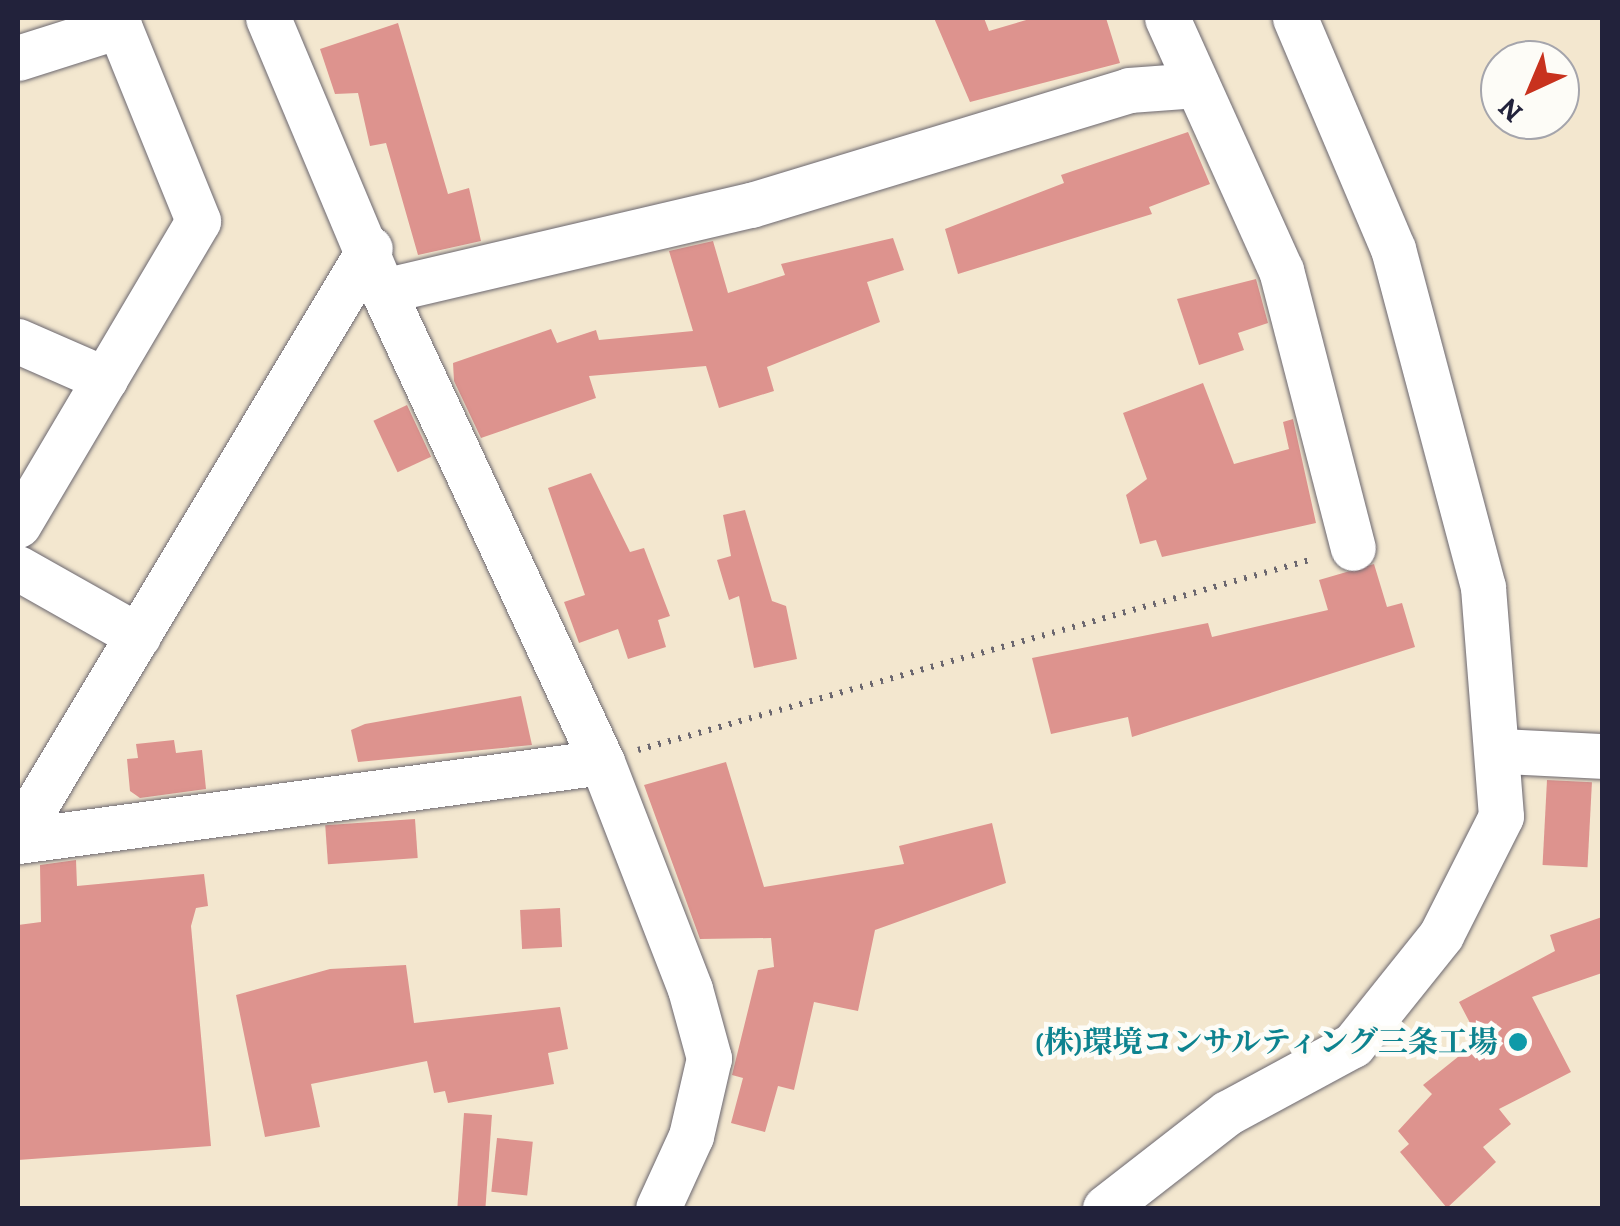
<!DOCTYPE html>
<meta charset="utf-8">
<style>
body{margin:0}
#map{position:relative;width:1620px;height:1226px;overflow:hidden;background:#f3e7cf;font-family:Alegreya,"Noto Serif JP",serif}
div>[style]{position:absolute}
.building>*{inset:0;background:#dd938e;transform-origin:0 0}
.path>*{height:6px;margin-top:-3px;transform-origin:0;background:repeating-linear-gradient(90deg,#6b676f 0 2.5px,transparent 0 10.5px)}
.roads{filter:drop-shadow(0 0 2px #6b676f) drop-shadow(0 0 2px #6b676f)}
.minor>*{height:45px;margin:-22.5px;padding:0 22.5px;transform-origin:22.5px;border-radius:22.5px;background:#fff}
.dots>*{width:28px;height:28px;translate:-50% -50%;box-sizing:border-box;border:5px solid #fdfcf7;border-radius:50%}
span{translate:-50% -50%;white-space:nowrap;text-align:center;line-height:1.15;-webkit-text-stroke:9px #fdfcf7;paint-order:stroke}
.culture-label{font-size:30px;color:#0d838f;font-weight:700}
.right{translate:-100% -50%;text-align:right}
.frame{position:absolute;inset:0;border:20px solid #22223b;pointer-events:none}
.north{position:absolute;left:1480px;top:40px;width:100px;height:100px;box-sizing:border-box;background:#fdfcf7;border:2px solid #a5a5ac;border-radius:50%;rotate:224deg;font-size:28px;font-weight:700;line-height:40px;text-align:center;color:#22223b}
.north::after{content:'';display:block;margin:auto;width:35px;height:45px;background:#c8321e;clip-path:polygon(50% 0,100% 100%,50% 72%,0 100%)}
</style>
<div id="map">
<div class="building">
<div style="clip-path:polygon(934px 18px,984px 18px,989px 31px,1033px 18px,1106px 18px,1120px 63px,970px 102px)"></div>
<div style="clip-path:polygon(398px 23px,448px 194px,469px 188px,481px 241px,418px 255px,386px 143px,370px 146px,358px 93px,335px 94px,320px 49px)"></div>
<div style="clip-path:polygon(1188px 132px,1210px 184px,1149px 207px,1152px 214px,958px 274px,945px 229px,1064px 183px,1061px 175px)"></div>
<div style="clip-path:polygon(893px 238px,904px 270px,867px 282px,880px 322px,767px 367px,774px 391px,719px 408px,706px 366px,589px 376px,596px 398px,481px 438px,454px 381px,453px 363px,551px 329px,557px 343px,596px 330px,599px 340px,693px 331px,669px 251px,713px 241px,728px 293px,785px 275px,781px 264px)"></div>
<div style="clip-path:polygon(1256px 279px,1268px 323px,1238px 333px,1244px 350px,1199px 365px,1177px 299px)"></div>
<div style="clip-path:polygon(1203px 383px,1234px 464px,1289px 449px,1283px 422px,1293px 419px,1316px 523px,1162px 557px,1156px 540px,1140px 544px,1126px 495px,1147px 479px,1123px 413px)"></div>
<div style="left:407px;top:405px;width:57px;height:37px;rotate:65deg"></div>
<div style="clip-path:polygon(591px 473px,630px 552px,644px 548px,670px 616px,658px 620px,666px 647px,628px 659px,618px 629px,579px 643px,564px 602px,585px 595px,548px 488px)"></div>
<div style="clip-path:polygon(745px 510px,772px 601px,786px 606px,797px 659px,754px 668px,739px 596px,729px 600px,717px 560px,731px 556px,723px 515px)"></div>
<div style="clip-path:polygon(1374px 564px,1387px 607px,1402px 603px,1415px 647px,1132px 737px,1128px 717px,1051px 734px,1032px 658px,1208px 623px,1212px 637px,1328px 610px,1319px 580px)"></div>
<div style="clip-path:polygon(521px 696px,532px 745px,358px 762px,351px 730px,365px 724px)"></div>
<div style="clip-path:polygon(174px 740px,176px 753px,202px 750px,206px 789px,140px 798px,130px 791px,127px 759px,138px 758px,136px 744px)"></div>
<div style="clip-path:polygon(726px 762px,764px 887px,904px 864px,899px 846px,992px 823px,1006px 883px,875px 930px,858px 1011px,814px 1002px,794px 1090px,778px 1086px,765px 1132px,731px 1123px,743px 1078px,732px 1075px,758px 970px,774px 967px,771px 938px,700px 939px,644px 785px)"></div>
<div style="left:1547px;top:780px;width:45px;height:85px;rotate:3deg"></div>
<div style="left:415px;top:819px;width:39px;height:90px;rotate:86deg"></div>
<div style="clip-path:polygon(76px 860px,77px 886px,204px 874px,208px 906px,196px 908px,191px 926px,211px 1146px,18px 1160px,18px 925px,41px 922px,40px 865px)"></div>
<div style="left:560px;top:908px;width:39px;height:40px;rotate:87deg"></div>
<div style="clip-path:polygon(1602px 917px,1602px 973px,1532px 997px,1571px 1072px,1499px 1109px,1511px 1124px,1483px 1147px,1496px 1162px,1447px 1208px,1400px 1152px,1409px 1144px,1398px 1131px,1432px 1094px,1423px 1085px,1479px 1040px,1459px 1002px,1555px 951px,1550px 935px)"></div>
<div style="clip-path:polygon(406px 965px,414px 1023px,560px 1007px,568px 1049px,548px 1053px,554px 1084px,448px 1103px,445px 1091px,434px 1093px,427px 1061px,311px 1084px,320px 1127px,265px 1137px,236px 995px,330px 969px)"></div>
<div style="left:464px;top:1113px;width:28px;height:95px;rotate:4deg"></div>
<div style="left:497px;top:1138px;width:36px;height:54px;rotate:6deg"></div>
</div>
<div class="path">
<div style="left:638px;top:750px;width:702px;rotate:-15.8deg"></div>
</div>
<div class="roads">
<div class="minor">
<div style="left:268px;top:18px;width:296px;rotate:67.2deg"></div>
<div style="left:383px;top:291px;width:519px;rotate:65.06deg"></div>
<div style="left:602px;top:762px;width:243px;rotate:68.8deg"></div>
<div style="left:690px;top:989px;width:72px;rotate:74.6deg"></div>
<div style="left:709px;top:1058px;width:80px;rotate:103deg"></div>
<div style="left:691px;top:1136px;width:79px;rotate:114.6deg"></div>
<div style="left:1167px;top:18px;width:277px;rotate:65.7deg"></div>
<div style="left:1281px;top:270px;width:287px;rotate:75.5deg"></div>
<div style="left:18px;top:58px;width:106px;rotate:-17.6deg"></div>
<div style="left:119px;top:26px;width:210px;rotate:67.9deg"></div>
<div style="left:198px;top:221px;width:353px;rotate:120.6deg"></div>
<div style="left:383px;top:291px;width:378px;rotate:-13.2deg"></div>
<div style="left:751px;top:205px;width:395px;rotate:-16.9deg"></div>
<div style="left:1129px;top:90px;width:68px;rotate:-4.2deg"></div>
<div style="left:18px;top:341px;width:95px;rotate:23.6deg"></div>
<div style="left:18px;top:568px;width:138px;rotate:29.5deg"></div>
<div style="left:1503px;top:751px;width:99px;rotate:2.9deg"></div>
<div style="left:18px;top:835px;width:684px;rotate:-59.05deg"></div>
<div style="left:18px;top:841px;width:589px;rotate:-7.7deg"></div>
<div style="left:1105px;top:1208px;width:155px;rotate:-37.9deg"></div>
<div style="left:1227px;top:1113px;width:143px;rotate:-28.4deg"></div>
<div style="left:1353px;top:1045px;width:141px;rotate:-51.3deg"></div>
<div style="left:1441px;top:935px;width:133px;rotate:-63.2deg"></div>
<div style="left:1501px;top:816px;width:230px;rotate:-94.5deg"></div>
<div style="left:1483px;top:587px;width:350px;rotate:-104.9deg"></div>
<div style="left:1393px;top:249px;width:251px;rotate:-113deg"></div>
</div>
</div>
<div class="dots">
<div style="left:1518px;top:1042px;background:#0f9aa8"></div>
</div>
<div class="culture-label">
<span class="right" style="left:1498px;top:1042px">(株)環境コンサルティング三条工場</span>
</div>
<div class="frame"></div>
<div class="north">N</div>
</div>
